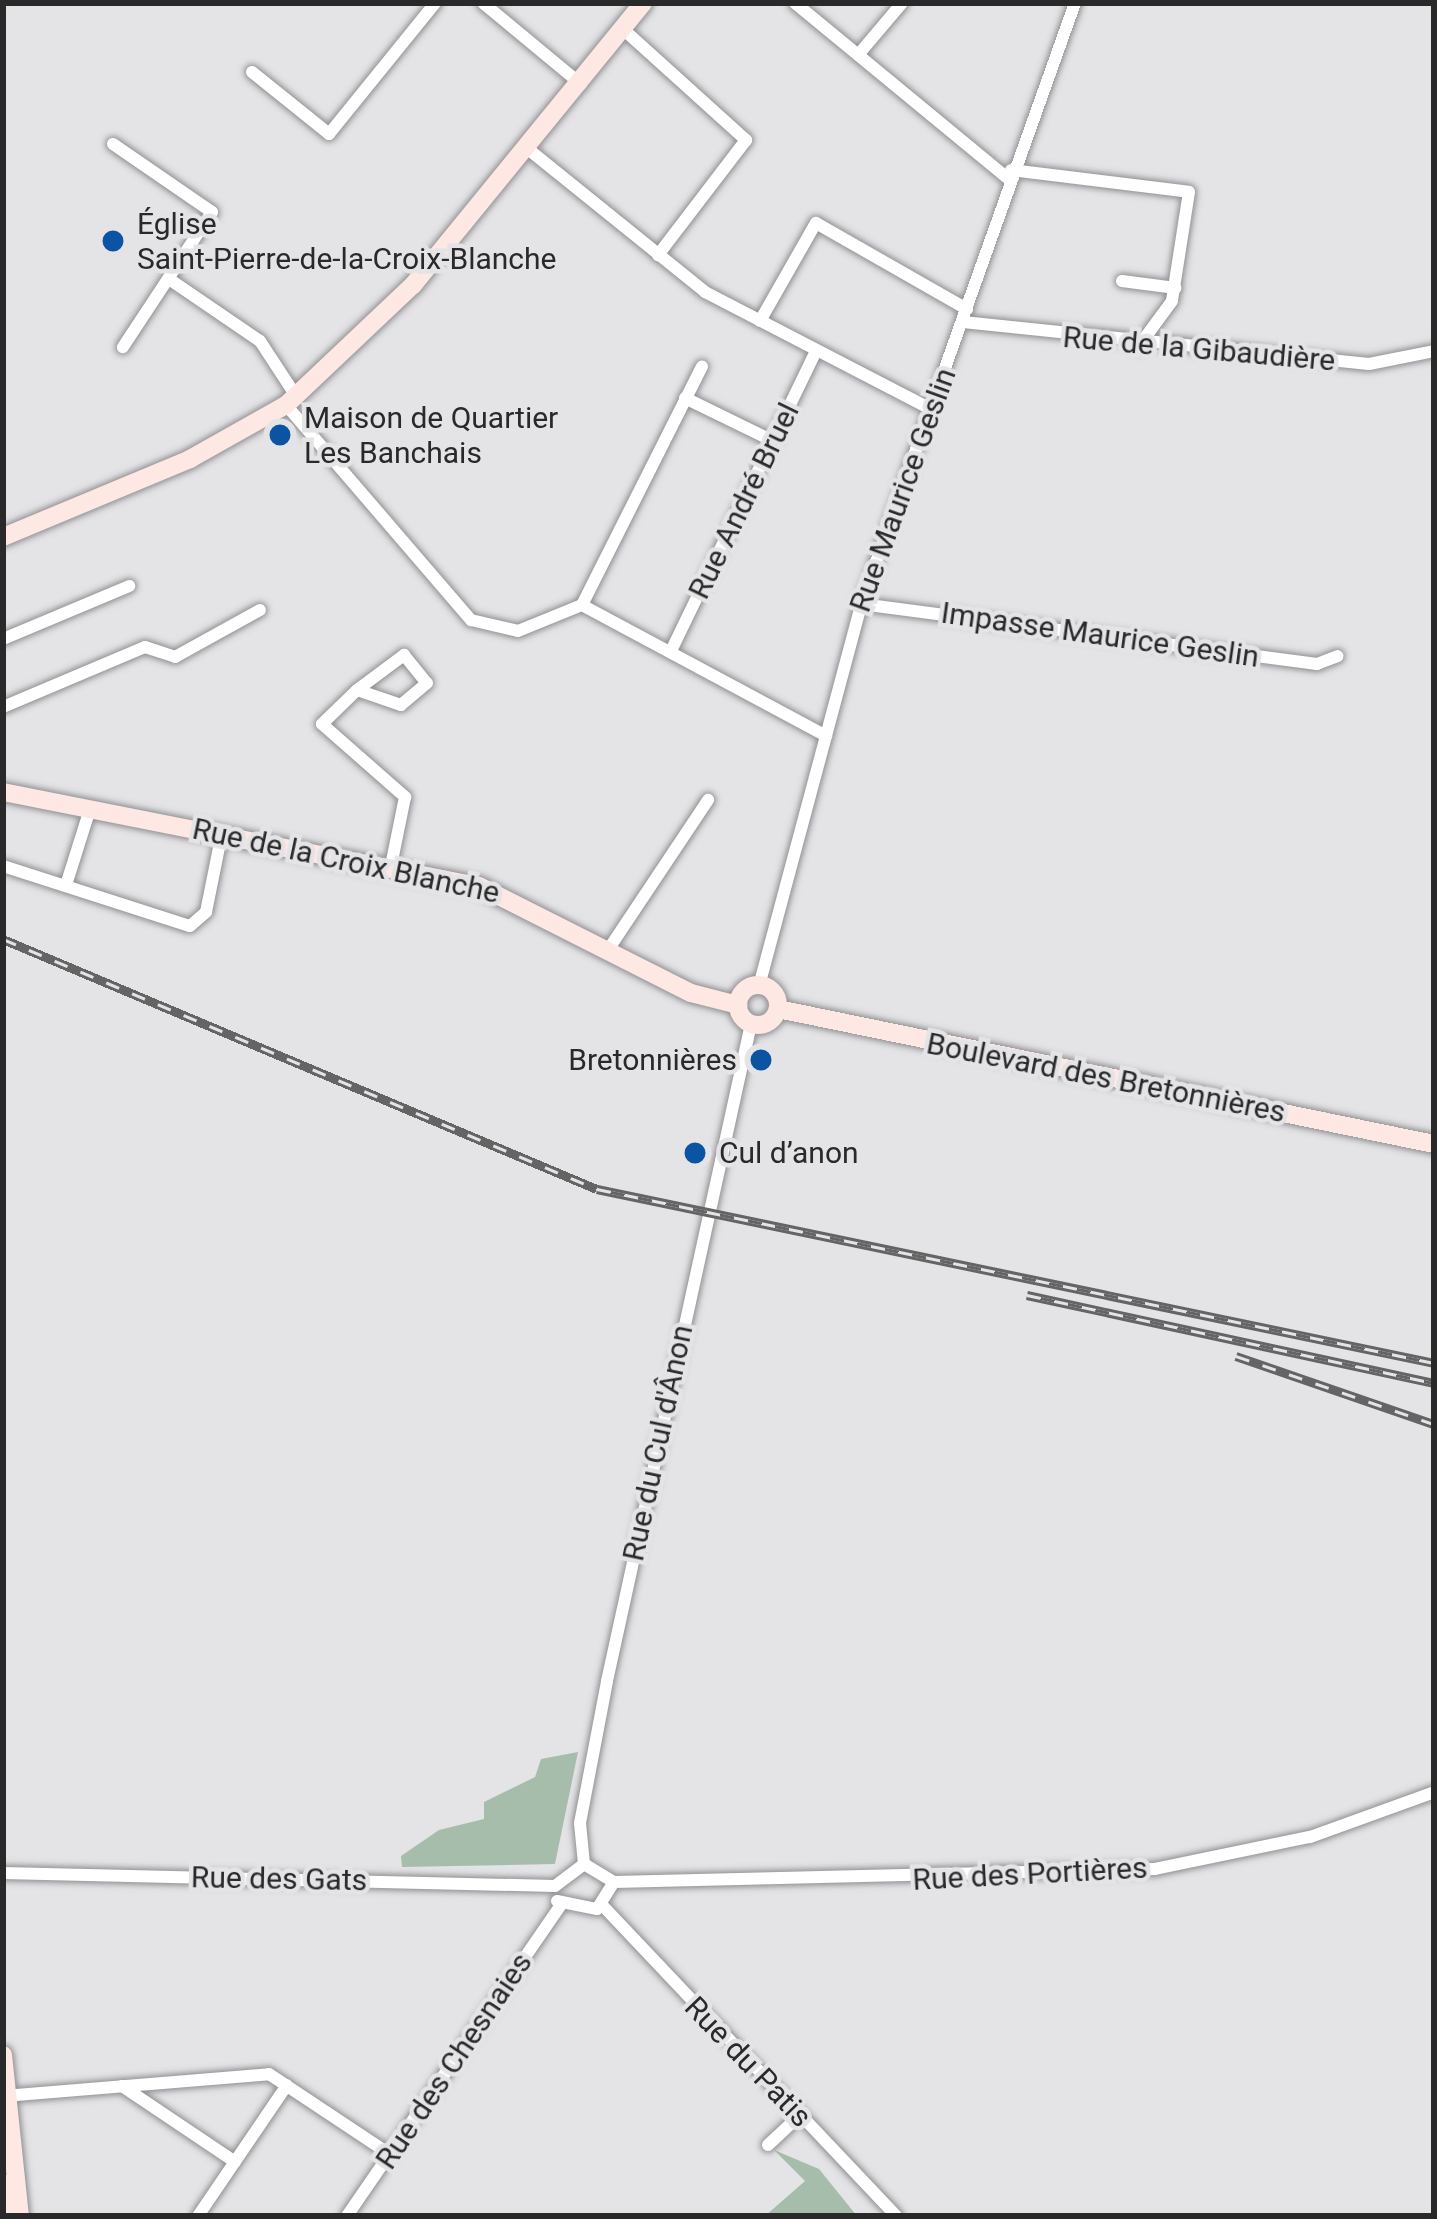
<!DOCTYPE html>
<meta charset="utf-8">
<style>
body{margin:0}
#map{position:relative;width:1437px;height:2219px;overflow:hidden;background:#e4e3e6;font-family:Roboto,sans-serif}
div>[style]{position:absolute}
.green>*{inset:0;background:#a7bdac}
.roads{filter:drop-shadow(0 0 3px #919194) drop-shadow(0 0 3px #919194)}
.street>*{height:12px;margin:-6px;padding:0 6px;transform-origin:6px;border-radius:6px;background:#fff}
.secondary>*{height:18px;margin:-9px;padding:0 9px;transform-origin:9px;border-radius:9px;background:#fee8e4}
.secondary>.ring{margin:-9px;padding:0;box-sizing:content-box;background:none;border:18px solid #fee8e4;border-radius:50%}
.rail>*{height:9px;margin-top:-4.5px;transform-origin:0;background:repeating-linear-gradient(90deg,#e4e3e6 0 14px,#646465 0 28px);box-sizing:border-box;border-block:3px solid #646465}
.dots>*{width:33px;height:33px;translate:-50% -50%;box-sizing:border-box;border:6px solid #e4e3e6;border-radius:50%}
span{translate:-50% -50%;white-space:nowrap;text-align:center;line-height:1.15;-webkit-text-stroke:9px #e4e3e6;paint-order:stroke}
.poi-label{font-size:30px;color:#29292a}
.left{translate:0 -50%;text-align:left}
.right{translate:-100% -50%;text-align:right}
.street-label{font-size:30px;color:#29292a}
.frame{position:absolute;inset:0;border:6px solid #29292a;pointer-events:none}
</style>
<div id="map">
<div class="green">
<div style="clip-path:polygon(578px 1752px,555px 1864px,402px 1867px,401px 1856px,439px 1830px,484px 1819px,484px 1802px,535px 1777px,541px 1759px)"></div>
<div style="clip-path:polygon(774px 2150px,819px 2169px,857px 2216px,765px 2216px,805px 2181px)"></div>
</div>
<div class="roads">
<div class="street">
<div style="left:483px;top:3px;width:127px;rotate:39.6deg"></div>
<div style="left:795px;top:3px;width:275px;rotate:39.5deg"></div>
<div style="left:623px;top:29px;width:166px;rotate:42.1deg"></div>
<div style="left:746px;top:140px;width:145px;rotate:127.4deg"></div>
<div style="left:858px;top:55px;width:68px;rotate:-49.8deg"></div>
<div style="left:252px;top:72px;width:99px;rotate:38.8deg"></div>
<div style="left:329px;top:134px;width:169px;rotate:-51deg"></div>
<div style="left:113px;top:144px;width:120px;rotate:34.5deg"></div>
<div style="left:212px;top:212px;width:162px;rotate:123.4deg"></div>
<div style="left:528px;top:149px;width:228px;rotate:38.9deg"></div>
<div style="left:705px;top:292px;width:254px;rotate:27.4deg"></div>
<div style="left:1011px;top:170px;width:179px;rotate:7deg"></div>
<div style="left:1189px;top:192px;width:110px;rotate:98.9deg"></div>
<div style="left:1172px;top:301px;width:56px;rotate:126.3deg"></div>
<div style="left:169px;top:279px;width:110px;rotate:34.3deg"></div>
<div style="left:260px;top:341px;width:66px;rotate:56.8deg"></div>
<div style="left:1122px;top:281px;width:54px;rotate:7.4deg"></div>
<div style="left:760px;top:321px;width:113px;rotate:-60.3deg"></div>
<div style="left:816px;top:223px;width:174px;rotate:29.7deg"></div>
<div style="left:963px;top:322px;width:408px;rotate:5.9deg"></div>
<div style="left:1369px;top:364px;width:66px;rotate:-11.3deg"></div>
<div style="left:685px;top:398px;width:96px;rotate:26deg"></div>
<div style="left:286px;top:405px;width:284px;rotate:49.3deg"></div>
<div style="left:471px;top:620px;width:48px;rotate:13.2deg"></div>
<div style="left:518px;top:631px;width:69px;rotate:-22.1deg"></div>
<div style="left:582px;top:605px;width:277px;rotate:28.2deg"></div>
<div style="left:861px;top:604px;width:460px;rotate:7.5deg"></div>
<div style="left:1317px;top:664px;width:22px;rotate:-21deg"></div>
<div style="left:582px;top:605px;width:267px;rotate:-63.3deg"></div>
<div style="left:3px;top:639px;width:137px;rotate:-22.8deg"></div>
<div style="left:671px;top:651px;width:333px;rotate:-64.2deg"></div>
<div style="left:357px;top:690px;width:59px;rotate:-36.7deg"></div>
<div style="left:404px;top:655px;width:36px;rotate:51deg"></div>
<div style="left:427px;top:683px;width:34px;rotate:140deg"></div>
<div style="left:401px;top:705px;width:46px;rotate:-161.2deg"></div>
<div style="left:357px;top:690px;width:49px;rotate:135.8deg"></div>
<div style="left:322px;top:724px;width:111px;rotate:41.3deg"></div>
<div style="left:405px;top:797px;width:70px;rotate:101.5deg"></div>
<div style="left:3px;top:707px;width:154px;rotate:-22.9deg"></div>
<div style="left:145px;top:647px;width:32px;rotate:18deg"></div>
<div style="left:175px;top:657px;width:97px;rotate:-28.9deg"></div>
<div style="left:3px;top:866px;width:196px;rotate:17.8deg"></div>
<div style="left:190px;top:926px;width:21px;rotate:-41deg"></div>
<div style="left:206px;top:912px;width:81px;rotate:-78.6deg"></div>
<div style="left:67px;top:882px;width:77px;rotate:-72.5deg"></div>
<div style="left:610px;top:947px;width:177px;rotate:-56.3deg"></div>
<div style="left:759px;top:986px;width:395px;rotate:-75deg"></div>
<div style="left:861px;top:604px;width:638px;rotate:-70.4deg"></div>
<div style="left:584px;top:1864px;width:41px;rotate:-95.6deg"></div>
<div style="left:580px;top:1823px;width:145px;rotate:-79.2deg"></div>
<div style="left:607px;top:1681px;width:673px;rotate:-77.64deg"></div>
<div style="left:3px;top:1873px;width:552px;rotate:1.35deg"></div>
<div style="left:614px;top:1882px;width:541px;rotate:-1.38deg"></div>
<div style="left:1155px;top:1869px;width:158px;rotate:-11.7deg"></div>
<div style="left:1310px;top:1837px;width:132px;rotate:-19.9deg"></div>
<div style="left:555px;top:1886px;width:36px;rotate:-37deg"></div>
<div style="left:584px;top:1864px;width:35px;rotate:31deg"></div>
<div style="left:557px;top:1901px;width:41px;rotate:11.3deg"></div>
<div style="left:597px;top:1909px;width:32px;rotate:-58deg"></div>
<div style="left:603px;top:1906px;width:427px;rotate:46.6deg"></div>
<div style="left:122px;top:2086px;width:136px;rotate:33.9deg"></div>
<div style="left:4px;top:2096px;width:266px;rotate:-4.7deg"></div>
<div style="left:269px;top:2074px;width:146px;rotate:33.6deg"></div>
<div style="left:768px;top:2145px;width:42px;rotate:-43.1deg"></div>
<div style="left:198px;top:2216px;width:158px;rotate:-55.8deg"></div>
<div style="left:347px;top:2216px;width:378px;rotate:-55.5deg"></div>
</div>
<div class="secondary">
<div style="left:3px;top:537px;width:203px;rotate:-22.6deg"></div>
<div style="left:190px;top:459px;width:110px;rotate:-29.4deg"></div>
<div style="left:286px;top:405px;width:175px;rotate:-43.4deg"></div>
<div style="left:413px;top:285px;width:364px;rotate:-50.8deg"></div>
<div style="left:3px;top:792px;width:485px;rotate:11.2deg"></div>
<div style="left:479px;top:886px;width:237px;rotate:26.8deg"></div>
<div style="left:691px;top:993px;width:49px;rotate:14.3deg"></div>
<div class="ring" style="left:738px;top:985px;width:22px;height:22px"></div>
<div style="left:778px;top:1009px;width:670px;rotate:11.63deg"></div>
<div style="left:3px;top:2055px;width:162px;rotate:84deg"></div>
<div style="left:3px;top:2183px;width:33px;rotate:85deg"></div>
</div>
</div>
<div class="rail">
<div style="left:3px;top:939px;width:644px;rotate:22.83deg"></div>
<div style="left:597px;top:1189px;width:855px;rotate:11.74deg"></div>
<div style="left:1027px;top:1295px;width:416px;rotate:12.2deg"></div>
<div style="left:1236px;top:1356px;width:209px;rotate:19deg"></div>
</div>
<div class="dots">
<div style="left:113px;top:241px;background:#0a54a3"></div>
<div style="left:280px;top:435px;background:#0a54a3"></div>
<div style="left:761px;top:1060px;background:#0a54a3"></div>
<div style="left:695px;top:1153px;background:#0a54a3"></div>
</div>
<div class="poi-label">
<span class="left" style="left:137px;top:241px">Église<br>Saint-Pierre-de-la-Croix-Blanche</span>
<span class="left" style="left:304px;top:435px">Maison de Quartier<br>Les Banchais</span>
<span class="right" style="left:737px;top:1060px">Bretonnières</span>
<span class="left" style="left:719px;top:1153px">Cul d’anon</span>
</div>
<div class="street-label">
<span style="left:1199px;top:349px;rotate:5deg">Rue de la Gibaudière</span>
<span style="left:903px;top:490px;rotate:-70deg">Rue Maurice Geslin</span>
<span style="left:744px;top:501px;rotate:-64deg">Rue André Bruel</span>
<span style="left:1100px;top:635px;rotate:8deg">Impasse Maurice Geslin</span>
<span style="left:346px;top:861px;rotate:12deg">Rue de la Croix Blanche</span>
<span style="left:1106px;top:1078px;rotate:11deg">Boulevard des Bretonnières</span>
<span style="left:658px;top:1443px;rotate:-78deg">Rue du Cul d'Ânon</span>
<span style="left:1030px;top:1874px;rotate:-3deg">Rue des Portières</span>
<span style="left:279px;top:1879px;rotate:1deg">Rue des Gats</span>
<span style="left:454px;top:2061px;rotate:-56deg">Rue des Chesnaies</span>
<span style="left:748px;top:2062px;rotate:46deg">Rue du Patis</span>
</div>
<div class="frame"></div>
</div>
